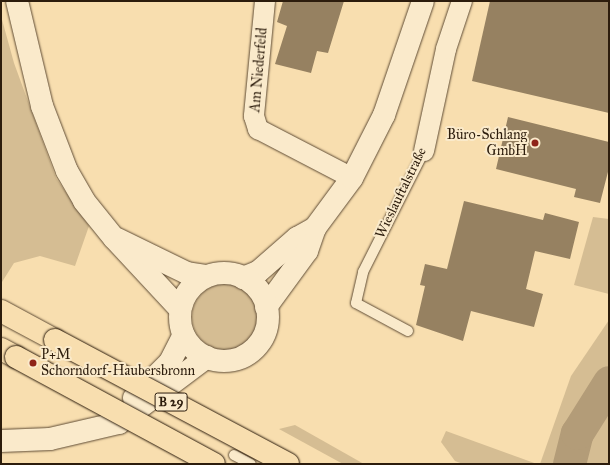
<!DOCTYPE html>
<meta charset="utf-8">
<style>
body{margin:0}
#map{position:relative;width:610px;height:465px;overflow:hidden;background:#f8deaf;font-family:"IM FELL Great Primer",serif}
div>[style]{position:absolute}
.green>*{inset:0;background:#d5bd93}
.round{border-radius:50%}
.river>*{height:33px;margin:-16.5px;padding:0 16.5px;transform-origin:16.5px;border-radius:16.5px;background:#b39c78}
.building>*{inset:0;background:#968161}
.roads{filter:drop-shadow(0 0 1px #5f4c35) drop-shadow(0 0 1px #5f4c35)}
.service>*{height:10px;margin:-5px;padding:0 5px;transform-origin:5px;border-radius:5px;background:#faeacb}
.minor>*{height:20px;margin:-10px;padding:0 10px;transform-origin:10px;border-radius:10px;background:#faeacb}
.tertiary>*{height:22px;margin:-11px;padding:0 11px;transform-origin:11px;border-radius:11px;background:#faeacb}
.secondary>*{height:22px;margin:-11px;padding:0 11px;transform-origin:11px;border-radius:11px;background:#faeacb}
.secondary>.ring{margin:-11px;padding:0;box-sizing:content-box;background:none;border:22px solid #faeacb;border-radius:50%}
.trunk>*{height:22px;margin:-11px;padding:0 11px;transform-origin:11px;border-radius:11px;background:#f8deaf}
.bridges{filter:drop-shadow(0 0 1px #2c1c0c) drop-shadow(0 0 1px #2c1c0c)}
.trunk-bridge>*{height:22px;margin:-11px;padding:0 11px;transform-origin:11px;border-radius:11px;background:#f8deaf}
.dots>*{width:11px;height:11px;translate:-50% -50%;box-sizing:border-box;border:2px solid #faeacb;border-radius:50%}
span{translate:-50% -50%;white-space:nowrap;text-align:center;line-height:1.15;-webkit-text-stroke:4px #faeacb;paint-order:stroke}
.shield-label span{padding:1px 3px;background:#faeacb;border:1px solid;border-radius:3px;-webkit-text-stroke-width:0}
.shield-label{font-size:13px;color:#2c1c0c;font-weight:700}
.street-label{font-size:14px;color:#2c1c0c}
.poi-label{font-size:14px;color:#2c1c0c}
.right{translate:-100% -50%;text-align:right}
.left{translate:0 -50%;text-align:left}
.frame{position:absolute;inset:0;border:2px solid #2c1c0c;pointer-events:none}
</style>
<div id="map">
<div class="green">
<div style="clip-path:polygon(1px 16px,14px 63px,56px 178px,89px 226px,75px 266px,40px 256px,14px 263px,2px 282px)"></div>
<div style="clip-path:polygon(593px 217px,609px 219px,609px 294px,574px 285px)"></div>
<div class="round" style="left:192px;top:284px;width:66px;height:66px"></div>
<div style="clip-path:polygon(609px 320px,609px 464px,540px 464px,571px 376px)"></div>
<div style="clip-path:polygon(295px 425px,364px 464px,343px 464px,279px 429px)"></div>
<div style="clip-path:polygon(446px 431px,537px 464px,463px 464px,455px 461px,441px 442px)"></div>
</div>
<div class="river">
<div style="left:569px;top:464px;width:32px;rotate:-76deg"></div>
<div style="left:577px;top:433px;width:60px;rotate:-57.9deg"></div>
</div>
<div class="building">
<div style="clip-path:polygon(283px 1px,344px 1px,328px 53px,317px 51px,311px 73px,275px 64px,287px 26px,277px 22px)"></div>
<div style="clip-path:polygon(490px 1px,609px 1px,609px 113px,472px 81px)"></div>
<div style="clip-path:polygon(508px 117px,609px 142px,609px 168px,600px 203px,574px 197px,576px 189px,496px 169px)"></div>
<div style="clip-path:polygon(464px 201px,543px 220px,545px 213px,579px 222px,570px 259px,535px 251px,526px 289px,543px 294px,534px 327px,471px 311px,463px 341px,416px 325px,425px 286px,420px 285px,425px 264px,447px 269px)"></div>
</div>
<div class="roads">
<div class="service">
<div style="left:408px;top:331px;width:59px;rotate:-151.7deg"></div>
<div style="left:356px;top:303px;width:32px;rotate:-77deg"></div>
<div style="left:363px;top:272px;width:136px;rotate:-63.2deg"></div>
<div style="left:234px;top:455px;width:19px;rotate:28deg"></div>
</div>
<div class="minor">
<div style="left:265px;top:1px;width:116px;rotate:95.5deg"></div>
<div style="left:254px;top:116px;width:14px;rotate:73deg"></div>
<div style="left:258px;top:129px;width:106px;rotate:27.5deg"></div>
<div style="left:424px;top:151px;width:104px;rotate:-77.8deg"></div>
<div style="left:446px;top:49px;width:51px;rotate:-71.6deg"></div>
</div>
<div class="tertiary">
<div style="left:243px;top:278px;width:16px;rotate:-22deg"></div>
<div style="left:258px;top:272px;width:52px;rotate:-41.1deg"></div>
<div style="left:297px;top:238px;width:21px;rotate:-29deg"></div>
<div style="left:266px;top:307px;width:69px;rotate:-53.8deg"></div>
<div style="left:307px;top:251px;width:24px;rotate:-71deg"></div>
<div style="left:315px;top:228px;width:62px;rotate:-53.5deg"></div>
<div style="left:352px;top:178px;width:71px;rotate:-63.1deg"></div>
<div style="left:384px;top:115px;width:120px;rotate:-71.1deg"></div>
</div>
<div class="secondary">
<div style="left:17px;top:1px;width:108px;rotate:76.6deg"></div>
<div style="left:42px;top:106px;width:70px;rotate:69deg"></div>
<div style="left:67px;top:171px;width:34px;rotate:60deg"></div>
<div style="left:84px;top:201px;width:48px;rotate:51deg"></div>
<div style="left:114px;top:238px;width:97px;rotate:47.1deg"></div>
<div style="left:117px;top:239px;width:78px;rotate:25.9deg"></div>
<div style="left:187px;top:273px;width:20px;rotate:9deg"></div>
<div class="ring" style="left:180px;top:273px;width:66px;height:66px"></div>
<div style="left:134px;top:398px;width:51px;rotate:-45deg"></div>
<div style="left:170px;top:362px;width:30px;rotate:-63deg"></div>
<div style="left:1px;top:441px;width:49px;rotate:-2.3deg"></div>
<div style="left:50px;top:439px;width:71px;rotate:-13.1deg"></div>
<div style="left:119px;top:423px;width:110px;rotate:-36.9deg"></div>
</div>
<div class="trunk">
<div style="left:1px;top:311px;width:61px;rotate:28.2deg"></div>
<div style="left:1px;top:349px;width:17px;rotate:28deg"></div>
</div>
</div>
<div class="bridges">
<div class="trunk-bridge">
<div style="left:55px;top:340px;width:264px;rotate:28deg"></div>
<div style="left:16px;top:357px;width:225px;rotate:28.4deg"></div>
</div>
</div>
<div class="dots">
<div style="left:535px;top:143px;background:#8f2418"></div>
<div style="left:33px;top:363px;background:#8f2418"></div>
</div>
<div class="shield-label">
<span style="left:171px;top:402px">B 29</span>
</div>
<div class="street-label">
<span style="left:259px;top:70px;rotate:-85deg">Am Niederfeld</span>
<span style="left:401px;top:193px;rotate:-64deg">Wieslauftalstraße</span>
</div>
<div class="poi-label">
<span class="right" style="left:527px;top:143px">Büro-Schlang<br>GmbH</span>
<span class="left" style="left:41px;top:363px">P+M<br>Schorndorf-Haubersbronn</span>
</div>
<div class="frame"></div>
</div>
